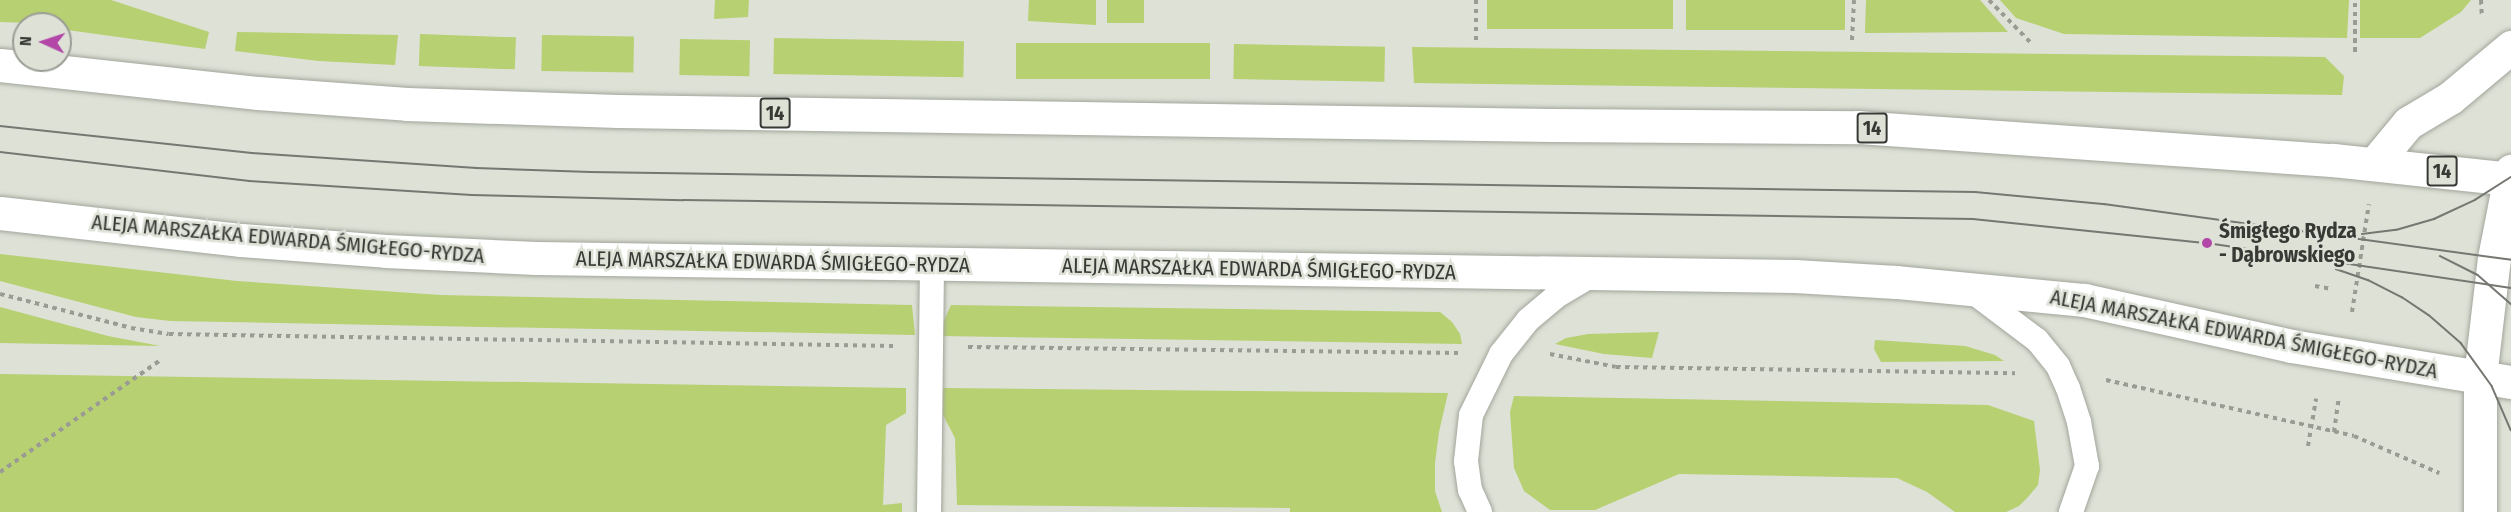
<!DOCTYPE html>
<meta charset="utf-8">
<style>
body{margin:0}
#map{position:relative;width:2511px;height:512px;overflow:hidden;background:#dde1d6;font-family:"Fira Sans Condensed",sans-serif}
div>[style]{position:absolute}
.green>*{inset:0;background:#b7d071;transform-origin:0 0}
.path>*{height:4px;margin-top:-2px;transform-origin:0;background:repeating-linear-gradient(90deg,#9a9c94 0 4.5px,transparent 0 9px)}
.roads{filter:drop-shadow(0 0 2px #a2a59b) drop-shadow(0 0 2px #a2a59b)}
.service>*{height:24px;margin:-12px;padding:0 12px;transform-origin:12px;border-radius:12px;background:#fff}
.tertiary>*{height:33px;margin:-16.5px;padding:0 16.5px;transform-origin:16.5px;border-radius:16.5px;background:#fff}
.secondary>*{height:33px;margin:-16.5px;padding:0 16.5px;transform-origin:16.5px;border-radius:16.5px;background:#fff}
.primary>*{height:33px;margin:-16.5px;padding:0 16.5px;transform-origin:16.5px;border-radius:16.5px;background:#fff}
.tram>*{height:1.5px;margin:-0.75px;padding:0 0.75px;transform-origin:0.75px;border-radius:0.75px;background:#757770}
.dots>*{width:16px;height:16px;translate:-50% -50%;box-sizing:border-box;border:3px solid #dde1d6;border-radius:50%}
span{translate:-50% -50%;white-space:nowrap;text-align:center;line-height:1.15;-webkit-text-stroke:5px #dde1d6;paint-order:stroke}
.shield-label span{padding:2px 4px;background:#dde1d6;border:2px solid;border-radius:4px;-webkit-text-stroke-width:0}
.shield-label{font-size:20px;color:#383935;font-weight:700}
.poi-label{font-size:21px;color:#383935;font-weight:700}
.left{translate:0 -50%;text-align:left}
.street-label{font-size:21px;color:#383935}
.north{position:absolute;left:12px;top:12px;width:60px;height:60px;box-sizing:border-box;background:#dde1d6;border:2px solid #9b9e96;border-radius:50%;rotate:273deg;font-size:16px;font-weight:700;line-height:24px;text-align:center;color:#383935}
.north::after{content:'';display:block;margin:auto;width:21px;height:27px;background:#b247a8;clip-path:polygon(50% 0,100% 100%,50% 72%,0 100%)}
</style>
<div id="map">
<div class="green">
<div style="clip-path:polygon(0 0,111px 0,209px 32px,205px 49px,60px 29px,60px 24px,0 22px)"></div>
<div style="clip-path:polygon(715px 0,749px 0,748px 17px,714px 19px)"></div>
<div style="clip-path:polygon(1029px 0,1096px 0,1096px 25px,1028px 21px)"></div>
<div style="left:1107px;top:0;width:37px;height:23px"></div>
<div style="left:1487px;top:0;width:186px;height:29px"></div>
<div style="left:1686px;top:0;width:159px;height:30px"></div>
<div style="clip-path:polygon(1866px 0,1980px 0,2008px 32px,1865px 33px)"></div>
<div style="clip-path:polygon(2000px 0,2349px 0,2347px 38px,2064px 34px,2016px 18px)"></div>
<div style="clip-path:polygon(2360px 0,2471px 0,2461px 12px,2420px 38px,2360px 38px)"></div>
<div style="clip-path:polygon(237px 32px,398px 35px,395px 65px,319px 61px,235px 51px)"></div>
<div style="left:420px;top:34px;width:96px;height:32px;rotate:2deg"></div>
<div style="left:542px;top:35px;width:92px;height:36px;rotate:1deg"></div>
<div style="left:774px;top:38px;width:190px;height:36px;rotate:1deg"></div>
<div style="left:680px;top:39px;width:70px;height:36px;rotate:1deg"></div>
<div style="left:1016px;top:43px;width:194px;height:36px"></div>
<div style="left:1234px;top:44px;width:151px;height:35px;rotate:1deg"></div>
<div style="clip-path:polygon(1412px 47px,2325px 57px,2344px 76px,2342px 95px,1414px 83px)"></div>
<div style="clip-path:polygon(0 254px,237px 281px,441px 295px,912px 305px,915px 335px,170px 321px,136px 317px,0 281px)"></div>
<div style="clip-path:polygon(951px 305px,1440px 312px,1452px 322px,1460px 334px,1462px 344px,942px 336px,942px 325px)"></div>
<div style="clip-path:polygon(0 307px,108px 336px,160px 346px,0 343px)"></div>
<div style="clip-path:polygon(1659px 332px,1652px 358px,1604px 354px,1555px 344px,1566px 338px,1588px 334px)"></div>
<div style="clip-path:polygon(1875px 340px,1965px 346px,1995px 355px,2004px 361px,1881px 362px,1874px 349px)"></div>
<div style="clip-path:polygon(0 374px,906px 388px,906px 413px,886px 425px,883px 505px,902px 503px,902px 512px,0 512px)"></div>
<div style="clip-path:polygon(943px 388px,1448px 393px,1439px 432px,1435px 463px,1435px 491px,1442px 512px,1290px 512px,1290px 508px,957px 505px,955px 438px,943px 415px)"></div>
<div style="clip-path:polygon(1514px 396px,1988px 405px,2034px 421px,2040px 470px,2038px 485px,2028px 497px,2019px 506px,2006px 512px,1955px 512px,1927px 492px,1897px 478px,1679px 474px,1595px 510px,1550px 510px,1524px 491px,1514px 468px,1510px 412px)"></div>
</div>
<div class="path">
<div style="left:1476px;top:0;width:40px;rotate:90deg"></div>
<div style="left:1989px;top:0;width:60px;rotate:45.7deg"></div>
<div style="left:2481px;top:0;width:17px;rotate:87deg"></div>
<div style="left:1852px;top:40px;width:40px;rotate:-87.1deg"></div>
<div style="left:2355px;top:52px;width:52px;rotate:-90deg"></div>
<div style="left:2315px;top:286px;width:17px;rotate:10deg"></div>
<div style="left:0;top:294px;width:135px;rotate:14.5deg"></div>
<div style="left:131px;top:328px;width:38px;rotate:9deg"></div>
<div style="left:169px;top:334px;width:725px;rotate:0.95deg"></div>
<div style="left:2352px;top:312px;width:109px;rotate:-81.1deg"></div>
<div style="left:968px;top:347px;width:490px;rotate:0.7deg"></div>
<div style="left:1550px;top:354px;width:67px;rotate:11.1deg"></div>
<div style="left:1616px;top:367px;width:399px;rotate:0.9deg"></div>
<div style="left:2106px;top:380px;width:254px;rotate:12.7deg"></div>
<div style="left:2354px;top:436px;width:93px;rotate:23.5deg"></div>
<div style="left:2334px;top:432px;width:35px;rotate:-82deg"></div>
<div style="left:2308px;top:446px;width:48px;rotate:-80.3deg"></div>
<div style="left:0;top:472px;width:194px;rotate:-34.9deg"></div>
</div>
<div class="roads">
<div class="service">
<div style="left:1969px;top:289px;width:85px;rotate:36.9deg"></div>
<div style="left:2037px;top:340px;width:33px;rotate:51deg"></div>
<div style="left:2058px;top:366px;width:24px;rotate:66deg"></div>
<div style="left:2068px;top:388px;width:36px;rotate:72deg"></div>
<div style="left:2079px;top:422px;width:45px;rotate:79.7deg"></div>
<div style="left:2087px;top:466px;width:49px;rotate:109.2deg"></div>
<div style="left:929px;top:512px;width:247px;rotate:-89.3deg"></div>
<div style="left:1480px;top:512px;width:24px;rotate:-114deg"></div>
<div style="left:1470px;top:490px;width:29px;rotate:-98deg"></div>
<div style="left:1466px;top:461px;width:46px;rotate:-83.8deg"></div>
<div style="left:1471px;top:415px;width:68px;rotate:-63.8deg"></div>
<div style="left:1501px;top:354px;width:43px;rotate:-51.5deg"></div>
<div style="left:1528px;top:320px;width:35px;rotate:-40deg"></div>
<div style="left:1555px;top:297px;width:43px;rotate:-30.7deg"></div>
</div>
<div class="tertiary">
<div style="left:2480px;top:512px;width:135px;rotate:-90deg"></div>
</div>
<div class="secondary">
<div style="left:2374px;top:164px;width:53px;rotate:-50.3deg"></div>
<div style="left:2408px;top:123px;width:49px;rotate:-30.8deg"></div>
<div style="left:2450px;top:98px;width:80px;rotate:-39.9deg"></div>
<div style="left:2480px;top:377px;width:120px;rotate:-83.3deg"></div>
<div style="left:2494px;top:258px;width:89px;rotate:-78.9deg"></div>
</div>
<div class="primary">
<div style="left:0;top:65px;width:260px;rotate:6.2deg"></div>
<div style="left:258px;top:93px;width:149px;rotate:4.2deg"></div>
<div style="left:407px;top:104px;width:211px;rotate:1.9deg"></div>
<div style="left:618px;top:111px;width:933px;rotate:0.86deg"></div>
<div style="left:1551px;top:125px;width:307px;rotate:0.4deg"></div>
<div style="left:1858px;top:127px;width:476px;rotate:4deg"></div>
<div style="left:2333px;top:160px;width:179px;rotate:6.1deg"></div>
<div style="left:0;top:213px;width:243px;rotate:6.4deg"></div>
<div style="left:241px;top:240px;width:145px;rotate:4.3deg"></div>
<div style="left:386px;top:251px;width:150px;rotate:2.7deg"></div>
<div style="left:536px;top:258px;width:1259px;rotate:0.82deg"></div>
<div style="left:1795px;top:276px;width:101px;rotate:3.4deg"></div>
<div style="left:1896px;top:282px;width:189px;rotate:5.5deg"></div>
<div style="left:2084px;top:300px;width:212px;rotate:12.5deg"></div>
<div style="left:2291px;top:346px;width:223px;rotate:9.3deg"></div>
</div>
</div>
<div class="tram">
<div style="left:0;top:126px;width:253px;rotate:6.1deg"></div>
<div style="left:252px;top:153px;width:225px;rotate:3.8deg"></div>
<div style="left:476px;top:168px;width:114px;rotate:2deg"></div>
<div style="left:590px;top:172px;width:1386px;rotate:0.83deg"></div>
<div style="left:1976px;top:192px;width:129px;rotate:5.4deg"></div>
<div style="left:2104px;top:204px;width:411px;rotate:7.8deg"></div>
<div style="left:0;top:152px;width:251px;rotate:6.6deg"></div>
<div style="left:249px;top:181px;width:223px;rotate:3.6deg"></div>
<div style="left:472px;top:195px;width:211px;rotate:1.4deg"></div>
<div style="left:683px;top:200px;width:1290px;rotate:0.84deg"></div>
<div style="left:1973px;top:219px;width:235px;rotate:5.9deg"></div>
<div style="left:2207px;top:243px;width:307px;rotate:8.4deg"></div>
<div style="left:2362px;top:234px;width:34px;rotate:-7deg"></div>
<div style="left:2396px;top:230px;width:40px;rotate:-16deg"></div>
<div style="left:2434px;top:219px;width:45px;rotate:-24.9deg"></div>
<div style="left:2475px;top:200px;width:43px;rotate:-32.6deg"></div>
<div style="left:2440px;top:256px;width:42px;rotate:26.6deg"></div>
<div style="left:2478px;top:275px;width:44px;rotate:41.3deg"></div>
<div style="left:2336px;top:269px;width:34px;rotate:19deg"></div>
<div style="left:2368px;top:280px;width:38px;rotate:27deg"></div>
<div style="left:2402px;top:297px;width:32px;rotate:34deg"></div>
<div style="left:2429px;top:315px;width:43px;rotate:41.2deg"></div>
<div style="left:2461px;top:343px;width:53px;rotate:54.2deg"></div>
<div style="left:2492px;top:386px;width:48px;rotate:66.6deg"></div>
</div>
<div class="dots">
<div style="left:2207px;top:243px;background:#b247a8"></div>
</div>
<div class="shield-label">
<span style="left:775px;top:113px">14</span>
<span style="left:1872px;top:128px">14</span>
<span style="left:2442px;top:171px">14</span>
</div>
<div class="poi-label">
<span class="left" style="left:2219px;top:243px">Śmigłego Rydza<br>- Dąbrowskiego</span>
</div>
<div class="street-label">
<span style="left:288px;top:239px;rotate:5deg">ALEJA MARSZAŁKA EDWARDA ŚMIGŁEGO-RYDZA</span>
<span style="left:773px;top:262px;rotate:1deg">ALEJA MARSZAŁKA EDWARDA ŚMIGŁEGO-RYDZA</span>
<span style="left:1259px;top:269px;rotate:1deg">ALEJA MARSZAŁKA EDWARDA ŚMIGŁEGO-RYDZA</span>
<span style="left:2244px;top:334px;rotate:11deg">ALEJA MARSZAŁKA EDWARDA ŚMIGŁEGO-RYDZA</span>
</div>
<div class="north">N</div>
</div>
